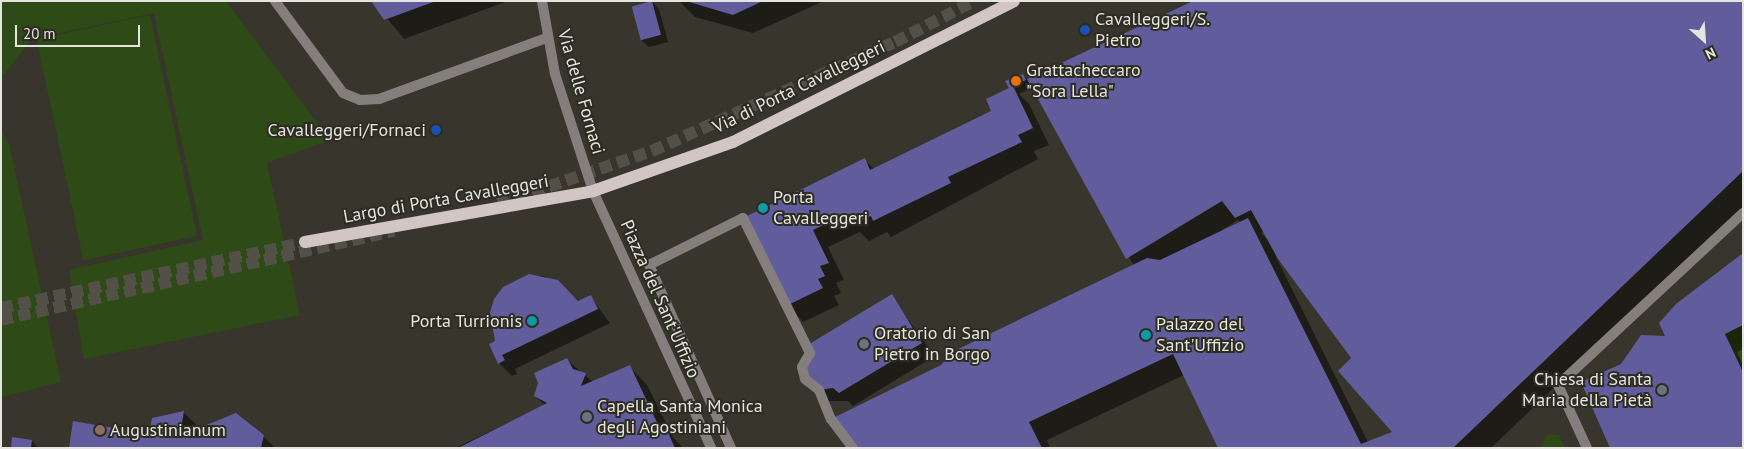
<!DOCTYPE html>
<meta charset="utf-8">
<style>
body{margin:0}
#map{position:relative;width:1744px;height:449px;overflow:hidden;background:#38362c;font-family:"PT Sans",sans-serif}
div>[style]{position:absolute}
.green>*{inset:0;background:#2e4a16;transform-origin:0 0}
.shadow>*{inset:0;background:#0007}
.building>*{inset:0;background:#615c9b;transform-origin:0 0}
.primary-tunnel>*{height:12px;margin-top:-6px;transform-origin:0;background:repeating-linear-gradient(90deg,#525047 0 12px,transparent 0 18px)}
.pedestrian>*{height:10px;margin:-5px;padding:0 5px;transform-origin:5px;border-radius:5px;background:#847e7d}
.minor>*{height:10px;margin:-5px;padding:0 5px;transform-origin:5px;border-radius:5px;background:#847e7d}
.tertiary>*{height:10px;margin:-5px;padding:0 5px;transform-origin:5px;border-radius:5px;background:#847e7d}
.primary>*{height:12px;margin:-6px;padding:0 6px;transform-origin:6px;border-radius:6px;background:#d2c6c5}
.dots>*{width:14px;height:14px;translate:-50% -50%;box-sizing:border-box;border:2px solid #2d2c22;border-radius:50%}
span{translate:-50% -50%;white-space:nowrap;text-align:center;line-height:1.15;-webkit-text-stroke:4px #2d2c22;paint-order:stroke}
.poi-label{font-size:18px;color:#e6e4de}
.left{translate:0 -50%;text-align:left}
.right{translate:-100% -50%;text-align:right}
.street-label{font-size:18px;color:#e6e4de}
.frame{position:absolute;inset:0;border:2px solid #e6e4de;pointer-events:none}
.north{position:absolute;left:1679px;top:15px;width:50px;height:50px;-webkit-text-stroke:4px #2d2c22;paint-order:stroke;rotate:154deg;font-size:14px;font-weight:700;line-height:20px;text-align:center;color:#e6e4de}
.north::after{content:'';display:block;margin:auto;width:18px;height:22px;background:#e6e4de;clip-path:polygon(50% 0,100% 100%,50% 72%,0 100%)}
.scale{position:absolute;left:15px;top:25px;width:125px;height:22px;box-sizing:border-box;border:2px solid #e6e4de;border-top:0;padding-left:6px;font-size:15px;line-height:18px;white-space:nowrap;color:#e6e4de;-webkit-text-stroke:4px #2d2c22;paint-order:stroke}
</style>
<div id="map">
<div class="green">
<div style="clip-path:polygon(1px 1px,226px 1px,330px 140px,267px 163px,300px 315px,84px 359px,69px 270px,203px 240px,154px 13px,32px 39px,1px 78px)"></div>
<div style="left:150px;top:15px;width:226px;height:116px;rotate:78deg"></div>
<div style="clip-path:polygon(1px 130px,9px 144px,61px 382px,1px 397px)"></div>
<div style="clip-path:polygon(1743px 325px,1743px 372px,1725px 334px)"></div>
<div style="clip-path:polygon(1547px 434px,1559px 435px,1565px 448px,1542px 448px)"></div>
</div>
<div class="shadow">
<div style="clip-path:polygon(373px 1px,508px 1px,404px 39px)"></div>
<div style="clip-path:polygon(652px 1px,659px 9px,668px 42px,649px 47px,641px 40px)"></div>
<div style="clip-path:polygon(679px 1px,824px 1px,753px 33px,695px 17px)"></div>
<div style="clip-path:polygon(evenodd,1743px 1px,1743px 207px,1491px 448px,1219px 448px,1184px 375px,1047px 440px,1050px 448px,855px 448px,942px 366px,1134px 266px,1033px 87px,1019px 94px,1029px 104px,1049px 145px,1034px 151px,1038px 159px,891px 237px,887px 232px,869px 241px,860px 232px,828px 247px,844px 280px,836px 283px,841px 293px,834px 296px,839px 305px,803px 322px,787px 305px,745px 219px,865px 160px,874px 169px,993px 112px,1023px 75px,1028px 80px,1743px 1px,1238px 220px,1241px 223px,1223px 232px,1222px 230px,1238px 220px,1743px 1px,1264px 231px,1268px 240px,1261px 233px,1264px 231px,1743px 1px,1275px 255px,1352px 359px,1394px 433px,1368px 442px,1275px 255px)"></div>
<div style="clip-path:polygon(1743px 255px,1743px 349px,1737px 352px,1743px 365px,1743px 448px,1622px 365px,1667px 337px)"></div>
<div style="clip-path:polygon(530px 276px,544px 276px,580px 301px,590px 296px,610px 323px,515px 369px,517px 374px,512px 376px,499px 363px,496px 342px)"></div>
<div style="clip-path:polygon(891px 296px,935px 356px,853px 406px,848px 401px,829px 401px,806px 379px)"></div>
<div style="clip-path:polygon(567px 360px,593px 382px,629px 366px,647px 385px,673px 437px,683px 448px,455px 448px,545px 405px,535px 396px)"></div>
<div style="clip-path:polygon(183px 412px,204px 432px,263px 436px,275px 448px,70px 448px,150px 435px)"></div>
<div style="clip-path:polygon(32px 441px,38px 448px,12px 448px)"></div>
</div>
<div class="building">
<div style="clip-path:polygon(371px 1px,436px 1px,384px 20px)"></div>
<div style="left:652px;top:1px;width:35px;height:21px;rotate:75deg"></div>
<div style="clip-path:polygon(686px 1px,763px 1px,733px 15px)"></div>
<div style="clip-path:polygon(1193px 1px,1743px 1px,1743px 171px,1453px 448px,1218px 448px,1173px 354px,1029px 422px,1042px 448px,853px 448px,831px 419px,941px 365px,954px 351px,1147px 258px,1160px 260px,1248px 218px,1361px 444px,1392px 432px,1338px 371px,1351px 358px,1278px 259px,1251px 210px,1235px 218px,1222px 201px,1126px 259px,1027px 79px)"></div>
<div style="clip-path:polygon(1023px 74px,1026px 80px,1013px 86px,1033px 128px,1018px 135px,1022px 142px,948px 177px,951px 183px,873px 221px,871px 216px,851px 225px,846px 214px,813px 230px,829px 263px,820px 266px,825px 276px,818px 279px,823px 288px,786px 306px,743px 218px,865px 158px,870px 170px,991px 111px,986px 99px,1009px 88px,1005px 81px)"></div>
<div style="clip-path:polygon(1743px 253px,1743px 325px,1725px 334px,1743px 372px,1743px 448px,1610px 448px,1581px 382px,1621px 364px,1641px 335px,1665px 336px,1659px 323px,1676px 304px)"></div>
<div style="clip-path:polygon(529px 274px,558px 280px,578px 301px,591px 295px,598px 309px,502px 355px,505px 360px,498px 364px,489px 344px,495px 341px,490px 313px,494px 299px,503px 287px)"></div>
<div style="clip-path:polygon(892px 294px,922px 343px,839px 393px,833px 388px,819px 390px,802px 367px,806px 346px)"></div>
<div style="clip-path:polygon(567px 358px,573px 369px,586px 373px,581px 386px,630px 365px,661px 431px,666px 428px,675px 448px,458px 448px,547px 403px,534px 396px,538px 383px,534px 373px)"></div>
<div style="clip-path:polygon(184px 411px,180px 435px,202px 438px,204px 426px,236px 413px,264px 435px,261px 448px,69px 448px,73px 421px,149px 434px,152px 418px)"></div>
<div style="clip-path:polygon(12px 437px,32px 440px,31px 448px,11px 448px)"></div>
</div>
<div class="primary-tunnel">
<div style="left:498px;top:204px;width:163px;rotate:-19deg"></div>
<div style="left:652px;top:151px;width:266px;rotate:-24.2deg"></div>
<div style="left:895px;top:42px;width:89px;rotate:-27.4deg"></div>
<div style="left:1px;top:308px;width:311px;rotate:-12.2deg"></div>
<div style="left:1px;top:320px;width:403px;rotate:-12.8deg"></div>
</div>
<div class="pedestrian">
<div style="left:731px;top:448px;width:201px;rotate:-114.1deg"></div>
<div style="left:649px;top:265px;width:105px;rotate:-26.6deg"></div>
<div style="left:743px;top:218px;width:151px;rotate:63.6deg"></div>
<div style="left:810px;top:353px;width:16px;rotate:120deg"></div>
<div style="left:802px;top:367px;width:12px;rotate:76deg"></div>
<div style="left:805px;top:379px;width:18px;rotate:38deg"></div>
<div style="left:819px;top:390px;width:31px;rotate:68deg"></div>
<div style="left:831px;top:419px;width:36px;rotate:53deg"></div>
</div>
<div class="minor">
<div style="left:275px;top:1px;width:114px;rotate:53.5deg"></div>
<div style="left:343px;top:93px;width:18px;rotate:22deg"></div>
<div style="left:360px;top:100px;width:19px;rotate:-3deg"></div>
<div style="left:379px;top:99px;width:179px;rotate:-20deg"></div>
<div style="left:593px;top:191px;width:283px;rotate:65.3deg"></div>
<div style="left:1587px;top:448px;width:69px;rotate:-114.7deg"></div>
<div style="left:1558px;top:385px;width:253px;rotate:-42.9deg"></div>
</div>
<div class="tertiary">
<div style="left:542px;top:1px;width:74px;rotate:79.9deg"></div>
<div style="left:555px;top:74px;width:123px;rotate:72deg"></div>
</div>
<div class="primary">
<div style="left:305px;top:242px;width:292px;rotate:-10deg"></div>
<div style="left:593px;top:191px;width:148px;rotate:-19.3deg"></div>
<div style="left:733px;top:142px;width:314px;rotate:-26.6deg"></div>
</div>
<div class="dots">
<div style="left:1085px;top:30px;background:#1a4fb4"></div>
<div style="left:1016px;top:81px;background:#e8710a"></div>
<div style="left:436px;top:130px;background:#1a4fb4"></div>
<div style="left:763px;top:208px;background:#0f9aa8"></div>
<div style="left:532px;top:321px;background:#0f9aa8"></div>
<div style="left:1146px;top:335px;background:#0f9aa8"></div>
<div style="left:864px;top:344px;background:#6b7280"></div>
<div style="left:1662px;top:390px;background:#6b7280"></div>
<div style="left:587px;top:417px;background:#6b7280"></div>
<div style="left:100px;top:430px;background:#8d6e63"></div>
</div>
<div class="poi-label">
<span class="left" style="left:1095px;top:30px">Cavalleggeri/S.<br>Pietro</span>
<span class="left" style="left:1026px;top:81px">Grattacheccaro<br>"Sora Lella"</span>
<span class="right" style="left:426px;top:130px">Cavalleggeri/Fornaci</span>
<span class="left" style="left:773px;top:208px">Porta<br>Cavalleggeri</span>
<span class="right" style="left:522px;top:321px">Porta Turrionis</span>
<span class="left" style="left:1156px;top:335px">Palazzo del<br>Sant'Uffizio</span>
<span class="left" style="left:874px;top:344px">Oratorio di San<br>Pietro in Borgo</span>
<span class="right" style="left:1652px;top:390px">Chiesa di Santa<br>Maria della Pietà</span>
<span class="left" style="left:597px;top:417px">Capella Santa Monica<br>degli Agostiniani</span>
<span class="left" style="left:110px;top:430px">Augustinianum</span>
</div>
<div class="street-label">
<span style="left:799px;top:87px;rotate:-26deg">Via di Porta Cavalleggeri</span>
<span style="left:581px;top:92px;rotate:74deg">Via delle Fornaci</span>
<span style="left:446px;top:199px;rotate:-10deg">Largo di Porta Cavalleggeri</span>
<span style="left:660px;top:299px;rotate:66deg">Piazza del Sant'Uffizio</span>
</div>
<div class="frame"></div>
<div class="north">N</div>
<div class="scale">20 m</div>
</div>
